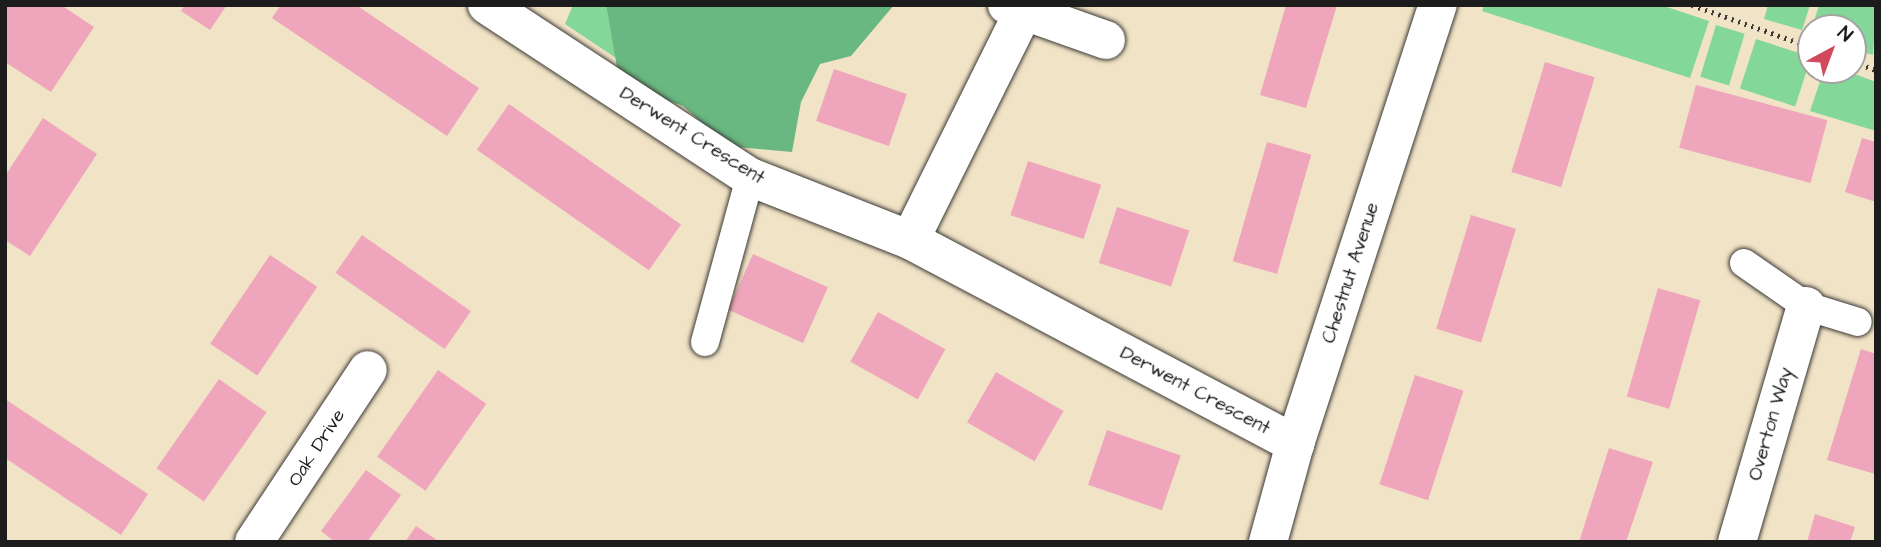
<!DOCTYPE html>
<style>
body{margin:0}
#map{position:relative;width:1881px;height:547px;overflow:hidden;background:#f1e3c6;font-family:"Architects Daughter",sans-serif}
div>[style]{position:absolute}
.green>*{inset:0;background:#83d799;transform-origin:0 0}
.forest>*{inset:0;background:#6ab881}
.building>*{inset:0;background:#efa6bc;transform-origin:0 0}
.path>*{height:4.5px;margin-top:-2.25px;transform-origin:0;background:repeating-linear-gradient(90deg,#3c3a36 0 2px,transparent 0 7px)}
.roads{filter:drop-shadow(0 0 2px #3c3a36) drop-shadow(0 0 2px #3c3a36)}
.service>*{height:28px;margin:-14px;padding:0 14px;transform-origin:14px;border-radius:14px;background:#fff}
.minor>*{height:38px;margin:-19px;padding:0 19px;transform-origin:19px;border-radius:19px;background:#fff}
span{translate:-50% -50%;white-space:nowrap;text-align:center;line-height:1.15;-webkit-text-stroke:6px #fff;paint-order:stroke}
.street-label{font-size:19px;color:#1c1c1c}
.frame{position:absolute;inset:0;border:7px solid #1c1c1c;pointer-events:none}
.north{position:absolute;left:1797px;top:14px;width:70px;height:70px;box-sizing:border-box;background:#fff;border:2px solid #a4a4a4;border-radius:50%;rotate:41deg;font-size:19px;font-weight:700;line-height:28px;text-align:center;color:#1c1c1c}
.north::after{content:'';display:block;margin:auto;width:24px;height:32px;background:#d1495b;clip-path:polygon(50% 0,100% 100%,50% 72%,0 100%)}
</style>
<div id="map">
<div class="green">
<div style="clip-path:polygon(573px 5px,606px 5px,616px 58px,565px 24px)"></div>
<div style="clip-path:polygon(1484px 5px,1661px 5px,1709px 21px,1690px 78px,1482px 11px)"></div>
<div style="clip-path:polygon(1768px 5px,1810px 5px,1802px 30px,1764px 19px)"></div>
<div style="clip-path:polygon(1819px 5px,1876px 5px,1873px 55px,1853px 49px,1853px 28px,1812px 28px)"></div>
<div style="left:1716px;top:25px;width:30px;height:54px;rotate:17deg"></div>
<div style="left:1756px;top:39px;width:58px;height:52px;rotate:18deg"></div>
<div style="clip-path:polygon(1824px 70px,1844px 70px,1876px 82px,1876px 131px,1810px 111px)"></div>
</div>
<div class="forest">
<div style="clip-path:polygon(606px 5px,894px 5px,851px 56px,820px 64px,801px 102px,792px 152px,728px 146px,683px 106px,635px 88px,617px 67px)"></div>
</div>
<div class="building">
<div style="clip-path:polygon(5px 5px,61px 5px,94px 27px,51px 92px,5px 62px)"></div>
<div style="clip-path:polygon(185px 5px,227px 5px,210px 30px,181px 11px)"></div>
<div style="clip-path:polygon(281px 5px,356px 5px,479px 88px,447px 136px,272px 18px)"></div>
<div style="clip-path:polygon(1286px 5px,1337px 5px,1306px 108px,1260px 95px)"></div>
<div style="left:1545px;top:62px;width:52px;height:115px;rotate:17deg"></div>
<div style="left:834px;top:69px;width:77px;height:55px;rotate:19deg"></div>
<div style="left:1696px;top:85px;width:136px;height:65px;rotate:15deg"></div>
<div style="left:509px;top:104px;width:210px;height:56px;rotate:35deg"></div>
<div style="clip-path:polygon(43px 118px,97px 154px,30px 256px,5px 240px,5px 176px)"></div>
<div style="clip-path:polygon(1862px 138px,1876px 142px,1876px 202px,1845px 192px)"></div>
<div style="left:1267px;top:142px;width:46px;height:124px;rotate:16deg"></div>
<div style="left:1028px;top:161px;width:77px;height:57px;rotate:18deg"></div>
<div style="left:1117px;top:207px;width:76px;height:59px;rotate:18deg"></div>
<div style="left:1471px;top:215px;width:47px;height:119px;rotate:17deg"></div>
<div style="left:362px;top:235px;width:133px;height:46px;rotate:35deg"></div>
<div style="left:753px;top:254px;width:82px;height:61px;rotate:24deg"></div>
<div style="left:270px;top:255px;width:57px;height:107px;rotate:34deg"></div>
<div style="left:1658px;top:288px;width:44px;height:113px;rotate:16deg"></div>
<div style="left:878px;top:312px;width:77px;height:57px;rotate:29deg"></div>
<div style="clip-path:polygon(1861px 349px,1876px 354px,1875px 474px,1827px 460px)"></div>
<div style="left:438px;top:370px;width:59px;height:106px;rotate:35deg"></div>
<div style="left:996px;top:372px;width:78px;height:58px;rotate:30deg"></div>
<div style="left:1415px;top:375px;width:51px;height:115px;rotate:18deg"></div>
<div style="left:219px;top:379px;width:58px;height:109px;rotate:35deg"></div>
<div style="clip-path:polygon(5px 399px,148px 494px,121px 535px,5px 458px)"></div>
<div style="left:1107px;top:430px;width:78px;height:58px;rotate:19deg"></div>
<div style="clip-path:polygon(1609px 448px,1653px 462px,1626px 542px,1579px 542px)"></div>
<div style="clip-path:polygon(366px 470px,401px 495px,367px 542px,335px 542px,321px 531px)"></div>
<div style="clip-path:polygon(1815px 514px,1855px 527px,1850px 542px,1807px 542px)"></div>
<div style="clip-path:polygon(416px 526px,440px 542px,405px 542px)"></div>
</div>
<div class="path">
<div style="left:1692px;top:5px;width:126px;rotate:19.4deg"></div>
<div style="left:1853px;top:62px;width:24px;rotate:19deg"></div>
</div>
<div class="roads">
<div class="service">
<div style="left:1744px;top:263px;width:75px;rotate:34.7deg"></div>
<div style="left:1806px;top:306px;width:54px;rotate:17.1deg"></div>
<div style="left:705px;top:342px;width:171px;rotate:-74.7deg"></div>
</div>
<div class="minor">
<div style="left:487px;top:5px;width:314px;rotate:33.2deg"></div>
<div style="left:750px;top:177px;width:172px;rotate:21.5deg"></div>
<div style="left:910px;top:240px;width:436px;rotate:27.9deg"></div>
<div style="left:1007px;top:5px;width:105px;rotate:19.5deg"></div>
<div style="left:910px;top:240px;width:254px;rotate:-63.6deg"></div>
<div style="left:254px;top:542px;width:206px;rotate:-56.5deg"></div>
<div style="left:1268px;top:542px;width:102px;rotate:-74.6deg"></div>
<div style="left:1295px;top:444px;width:462px;rotate:-72deg"></div>
<div style="left:1737px;top:542px;width:246px;rotate:-73.7deg"></div>
</div>
</div>
<div class="street-label">
<span style="left:692px;top:136px;rotate:32deg">Derwent Crescent</span>
<span style="left:1351px;top:273px;rotate:-72deg">Chestnut Avenue</span>
<span style="left:1195px;top:391px;rotate:28deg">Derwent Crescent</span>
<span style="left:1771px;top:424px;rotate:-74deg">Overton Way</span>
<span style="left:317px;top:448px;rotate:-57deg">Oak Drive</span>
</div>
<div class="frame"></div>
<div class="north">N</div>
</div>
